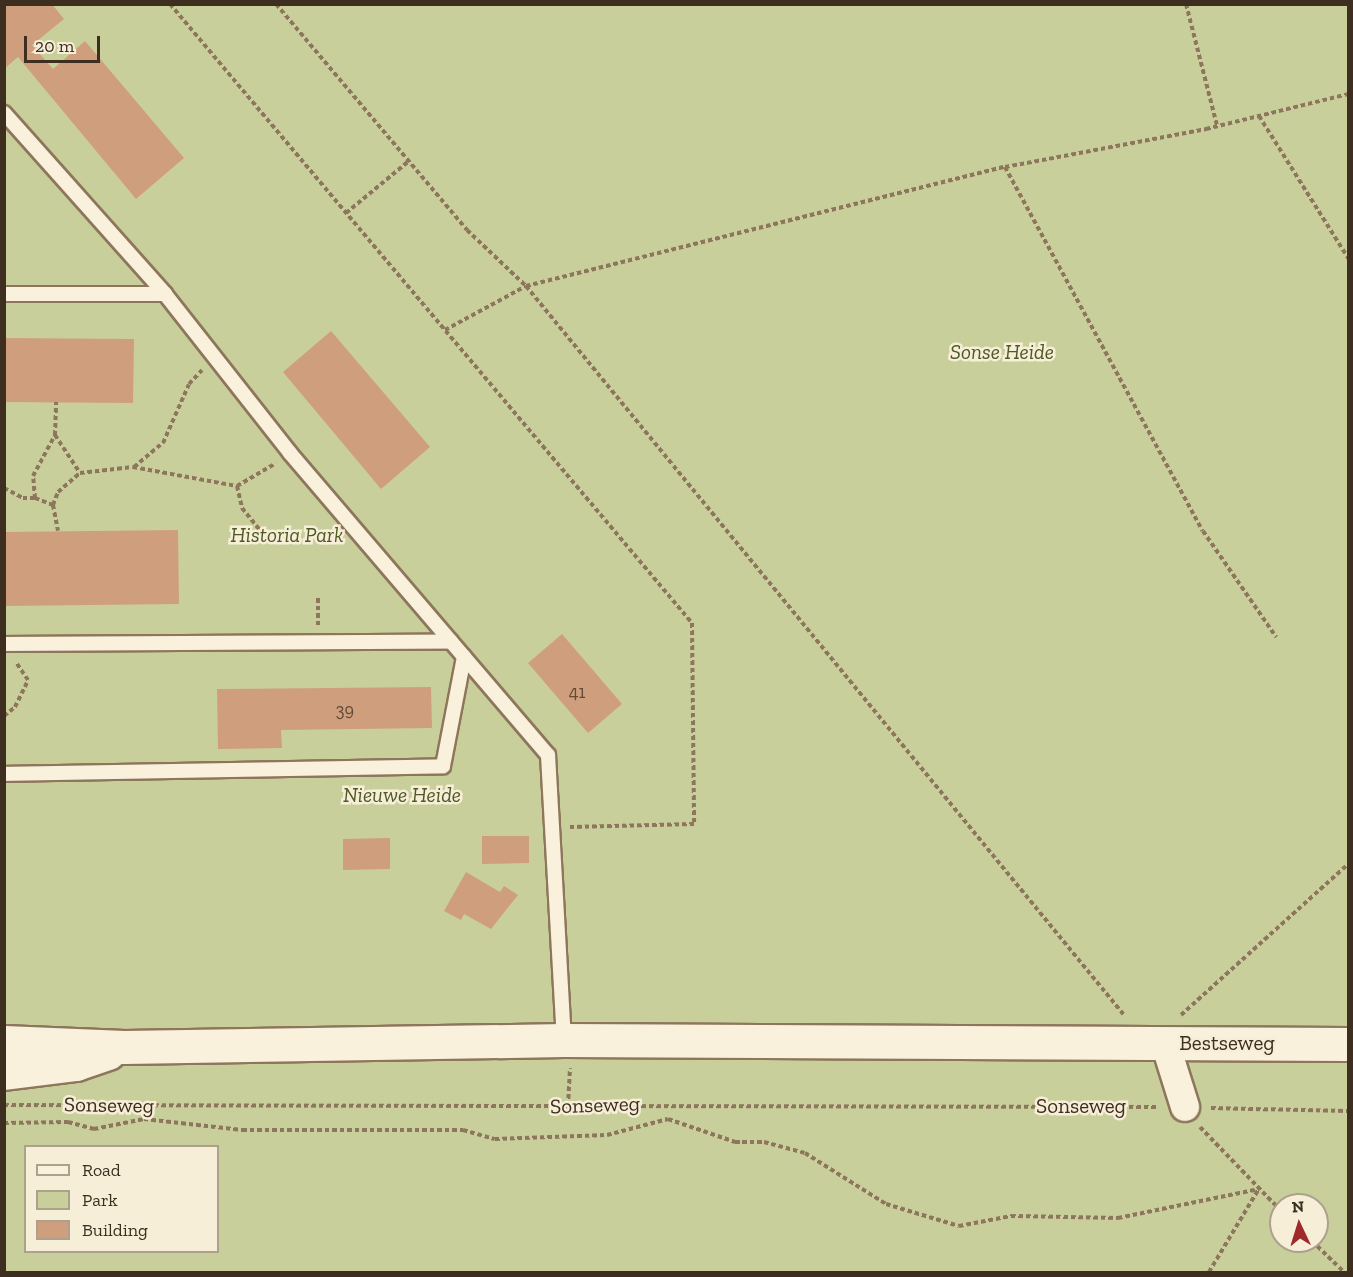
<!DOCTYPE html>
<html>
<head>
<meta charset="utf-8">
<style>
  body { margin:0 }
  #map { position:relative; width:1353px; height:1277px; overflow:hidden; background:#f0e4c8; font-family:"Zilla Slab",serif }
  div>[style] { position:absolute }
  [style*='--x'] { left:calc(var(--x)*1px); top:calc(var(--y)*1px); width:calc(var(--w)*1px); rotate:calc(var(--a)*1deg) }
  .green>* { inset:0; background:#c9cf9b }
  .building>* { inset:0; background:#cf9f7d }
  .path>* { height:4px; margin-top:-2px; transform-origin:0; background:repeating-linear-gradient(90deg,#8d765c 0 4.5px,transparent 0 7.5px) }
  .roads { filter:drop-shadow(2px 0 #8d765c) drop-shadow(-2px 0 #8d765c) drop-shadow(0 2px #8d765c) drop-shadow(0 -2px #8d765c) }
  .lane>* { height:14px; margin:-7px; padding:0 7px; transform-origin:7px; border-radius:7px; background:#faf1dc }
  .street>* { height:28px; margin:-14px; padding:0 14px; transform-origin:14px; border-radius:14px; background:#faf1dc }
  .secondary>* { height:33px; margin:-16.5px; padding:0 16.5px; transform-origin:16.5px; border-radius:16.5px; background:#faf1dc }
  span { translate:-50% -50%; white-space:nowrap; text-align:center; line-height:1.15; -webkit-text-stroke:5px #f7eed8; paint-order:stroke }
  .number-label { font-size:18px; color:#624a37 }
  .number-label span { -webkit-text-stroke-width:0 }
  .park-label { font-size:21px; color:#4d5a26; font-style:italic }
  .street-label { font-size:21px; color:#3d2e20 }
  .frame { position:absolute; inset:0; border:6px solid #3d2e20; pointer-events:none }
  .legend { position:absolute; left:24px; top:1145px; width:195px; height:108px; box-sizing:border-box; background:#f7eed8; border:2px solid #ada18e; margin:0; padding:8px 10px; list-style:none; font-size:18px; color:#3d2e20 }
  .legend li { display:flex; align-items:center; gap:12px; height:30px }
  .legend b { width:30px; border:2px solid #ada18e }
  .north { position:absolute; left:1269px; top:1193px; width:60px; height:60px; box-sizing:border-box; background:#f7eed8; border:2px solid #ada18e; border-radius:50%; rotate:356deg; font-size:16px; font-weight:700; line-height:24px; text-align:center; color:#3d2e20 }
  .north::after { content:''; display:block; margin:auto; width:21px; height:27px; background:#9e2a2b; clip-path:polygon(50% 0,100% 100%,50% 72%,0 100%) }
  .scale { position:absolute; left:24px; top:36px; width:76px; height:27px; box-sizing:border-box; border:3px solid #3d2e20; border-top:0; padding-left:8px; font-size:18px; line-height:21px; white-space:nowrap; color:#3d2e20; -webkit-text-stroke:4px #f7eed8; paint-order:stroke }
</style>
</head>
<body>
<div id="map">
  <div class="green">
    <i style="clip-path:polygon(evenodd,5px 5px,1348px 5px,1348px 1272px,5px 1272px,5px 5px,26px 1146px,218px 1146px,218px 1252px,26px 1252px,26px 1146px,5px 5px,1281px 1205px,1317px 1205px,1317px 1241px,1281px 1241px,1281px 1205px)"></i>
  </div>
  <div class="building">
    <i style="clip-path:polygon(4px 4px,52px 4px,64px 19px,32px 45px,53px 69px,85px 41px,184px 158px,136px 199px,18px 57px,4px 69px)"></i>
    <i style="clip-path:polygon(331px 331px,430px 447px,381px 489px,283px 372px)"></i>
    <i style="clip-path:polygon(4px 338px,134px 339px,133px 403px,4px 402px)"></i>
    <i style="clip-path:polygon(178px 530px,179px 604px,4px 606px,4px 532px)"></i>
    <i style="clip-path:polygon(562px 634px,622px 704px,588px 733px,528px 663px)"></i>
    <i style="clip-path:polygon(431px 687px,432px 728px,281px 730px,282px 748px,218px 749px,217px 689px)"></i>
    <i style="clip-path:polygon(482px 836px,529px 836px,529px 863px,482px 864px)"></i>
    <i style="clip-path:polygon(390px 838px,390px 869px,343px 870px,343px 839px)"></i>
    <i style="clip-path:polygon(466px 872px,500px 892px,504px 886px,518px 895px,491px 929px,464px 914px,461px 920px,444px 911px)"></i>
  </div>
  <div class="path">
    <i style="--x:170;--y:4;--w:810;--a:49.86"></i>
    <i style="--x:692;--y:623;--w:201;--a:89.4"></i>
    <i style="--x:694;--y:824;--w:124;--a:178.6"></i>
    <i style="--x:276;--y:4;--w:296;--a:49.8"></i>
    <i style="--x:467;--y:230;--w:81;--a:43.5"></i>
    <i style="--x:526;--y:286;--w:943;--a:50.64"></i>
    <i style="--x:1186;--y:4;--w:126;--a:75.7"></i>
    <i style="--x:1259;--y:116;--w:168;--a:57.9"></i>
    <i style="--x:1005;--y:167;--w:414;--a:61.5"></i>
    <i style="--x:1203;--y:531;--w:129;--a:55.4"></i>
    <i style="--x:346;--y:213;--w:83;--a:-39.6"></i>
    <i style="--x:445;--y:330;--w:92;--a:-28.5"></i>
    <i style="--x:526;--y:286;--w:494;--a:-14"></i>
    <i style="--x:1005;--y:167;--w:205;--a:-10.7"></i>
    <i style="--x:1206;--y:129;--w:146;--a:-13.8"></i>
    <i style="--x:55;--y:435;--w:45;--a:56.7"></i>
    <i style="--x:80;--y:473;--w:53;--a:-6.5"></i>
    <i style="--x:133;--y:467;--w:106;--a:10.4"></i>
    <i style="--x:237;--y:486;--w:45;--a:-30.5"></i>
    <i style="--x:134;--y:467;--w:38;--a:-40"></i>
    <i style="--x:163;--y:443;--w:64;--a:-66.2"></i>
    <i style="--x:189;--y:384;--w:19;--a:-47"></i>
    <i style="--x:237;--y:486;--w:23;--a:77"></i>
    <i style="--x:242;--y:508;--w:36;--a:51"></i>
    <i style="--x:4;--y:488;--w:21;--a:28"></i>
    <i style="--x:23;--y:498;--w:12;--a:0"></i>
    <i style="--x:35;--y:498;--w:22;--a:-95"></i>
    <i style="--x:33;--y:476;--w:47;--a:-61.8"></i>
    <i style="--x:55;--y:435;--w:33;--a:-88"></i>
    <i style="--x:35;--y:498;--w:19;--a:21"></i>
    <i style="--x:53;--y:505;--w:26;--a:79"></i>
    <i style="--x:53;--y:505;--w:14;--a:-69"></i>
    <i style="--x:58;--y:492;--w:29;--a:-41"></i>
    <i style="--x:318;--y:625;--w:27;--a:-90"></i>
    <i style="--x:4;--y:716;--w:14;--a:-39"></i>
    <i style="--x:15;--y:707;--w:30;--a:-64"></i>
    <i style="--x:28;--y:680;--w:22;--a:-124"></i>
    <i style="--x:1181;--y:1015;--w:225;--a:-42.1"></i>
    <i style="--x:4;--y:1105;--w:1155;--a:0.1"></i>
    <i style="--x:568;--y:1106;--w:38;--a:-87"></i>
    <i style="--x:1211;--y:1108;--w:137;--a:1.3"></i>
    <i style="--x:4;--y:1123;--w:64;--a:-0.9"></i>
    <i style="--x:68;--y:1122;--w:27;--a:15"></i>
    <i style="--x:94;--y:1129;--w:51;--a:-11.3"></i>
    <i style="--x:144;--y:1119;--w:99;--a:6.4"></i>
    <i style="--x:242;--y:1130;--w:221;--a:0"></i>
    <i style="--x:463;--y:1130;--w:33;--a:16"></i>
    <i style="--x:495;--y:1139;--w:112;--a:-2"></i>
    <i style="--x:607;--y:1135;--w:63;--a:-14.7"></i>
    <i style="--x:668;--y:1119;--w:71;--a:18.9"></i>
    <i style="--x:735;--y:1142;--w:29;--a:0"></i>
    <i style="--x:764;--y:1142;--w:42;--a:15"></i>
    <i style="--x:805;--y:1153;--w:96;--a:32.2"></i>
    <i style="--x:886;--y:1204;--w:76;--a:16.8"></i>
    <i style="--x:959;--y:1226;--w:53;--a:-10.9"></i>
    <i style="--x:1011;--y:1216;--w:107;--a:1.1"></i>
    <i style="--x:1118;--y:1218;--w:144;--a:-11.6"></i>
    <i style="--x:1200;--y:1127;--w:117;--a:46"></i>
    <i style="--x:1312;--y:1241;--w:45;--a:44.1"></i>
    <i style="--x:1209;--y:1272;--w:96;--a:-59.1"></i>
  </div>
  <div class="roads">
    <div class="lane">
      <i style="--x:4;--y:113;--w:242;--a:48.3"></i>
      <i style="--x:165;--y:294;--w:202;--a:51.8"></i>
      <i style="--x:290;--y:453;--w:397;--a:49.5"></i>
      <i style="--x:548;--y:755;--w:285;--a:86.8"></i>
      <i style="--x:4;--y:294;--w:161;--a:0"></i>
      <i style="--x:4;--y:644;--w:447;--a:-0.3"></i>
      <i style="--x:4;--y:774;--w:439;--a:-1"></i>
      <i style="--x:443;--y:766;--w:111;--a:-79.1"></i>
    </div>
    <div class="street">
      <i style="--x:1165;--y:1043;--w:67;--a:72.6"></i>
    </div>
    <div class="secondary">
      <i style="--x:4;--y:1042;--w:120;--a:2.4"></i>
      <i style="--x:124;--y:1047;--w:440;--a:-0.9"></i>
      <i style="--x:564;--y:1040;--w:784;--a:0.29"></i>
      <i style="--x:4;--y:1073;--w:73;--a:-7.1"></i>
      <i style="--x:76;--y:1064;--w:34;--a:-19"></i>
    </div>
  </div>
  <div class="number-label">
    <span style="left:577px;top:692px">41</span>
    <span style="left:345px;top:710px">39</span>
  </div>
  <div class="park-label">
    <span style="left:1002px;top:352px">Sonse Heide</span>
    <span style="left:287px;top:535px">Historia Park</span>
    <span style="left:402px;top:795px">Nieuwe Heide</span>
  </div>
  <div class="street-label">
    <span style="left:1227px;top:1043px">Bestseweg</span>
    <span style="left:109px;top:1105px;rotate:1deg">Sonseweg</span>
    <span style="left:595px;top:1105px;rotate:-2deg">Sonseweg</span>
    <span style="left:1081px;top:1106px">Sonseweg</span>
  </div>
  <div class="frame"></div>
  <ul class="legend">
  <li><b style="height:8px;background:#faf1dc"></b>Road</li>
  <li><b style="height:16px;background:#c9cf9b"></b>Park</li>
  <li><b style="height:16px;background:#cf9f7d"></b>Building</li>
  </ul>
  <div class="north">N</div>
  <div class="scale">20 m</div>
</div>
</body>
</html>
